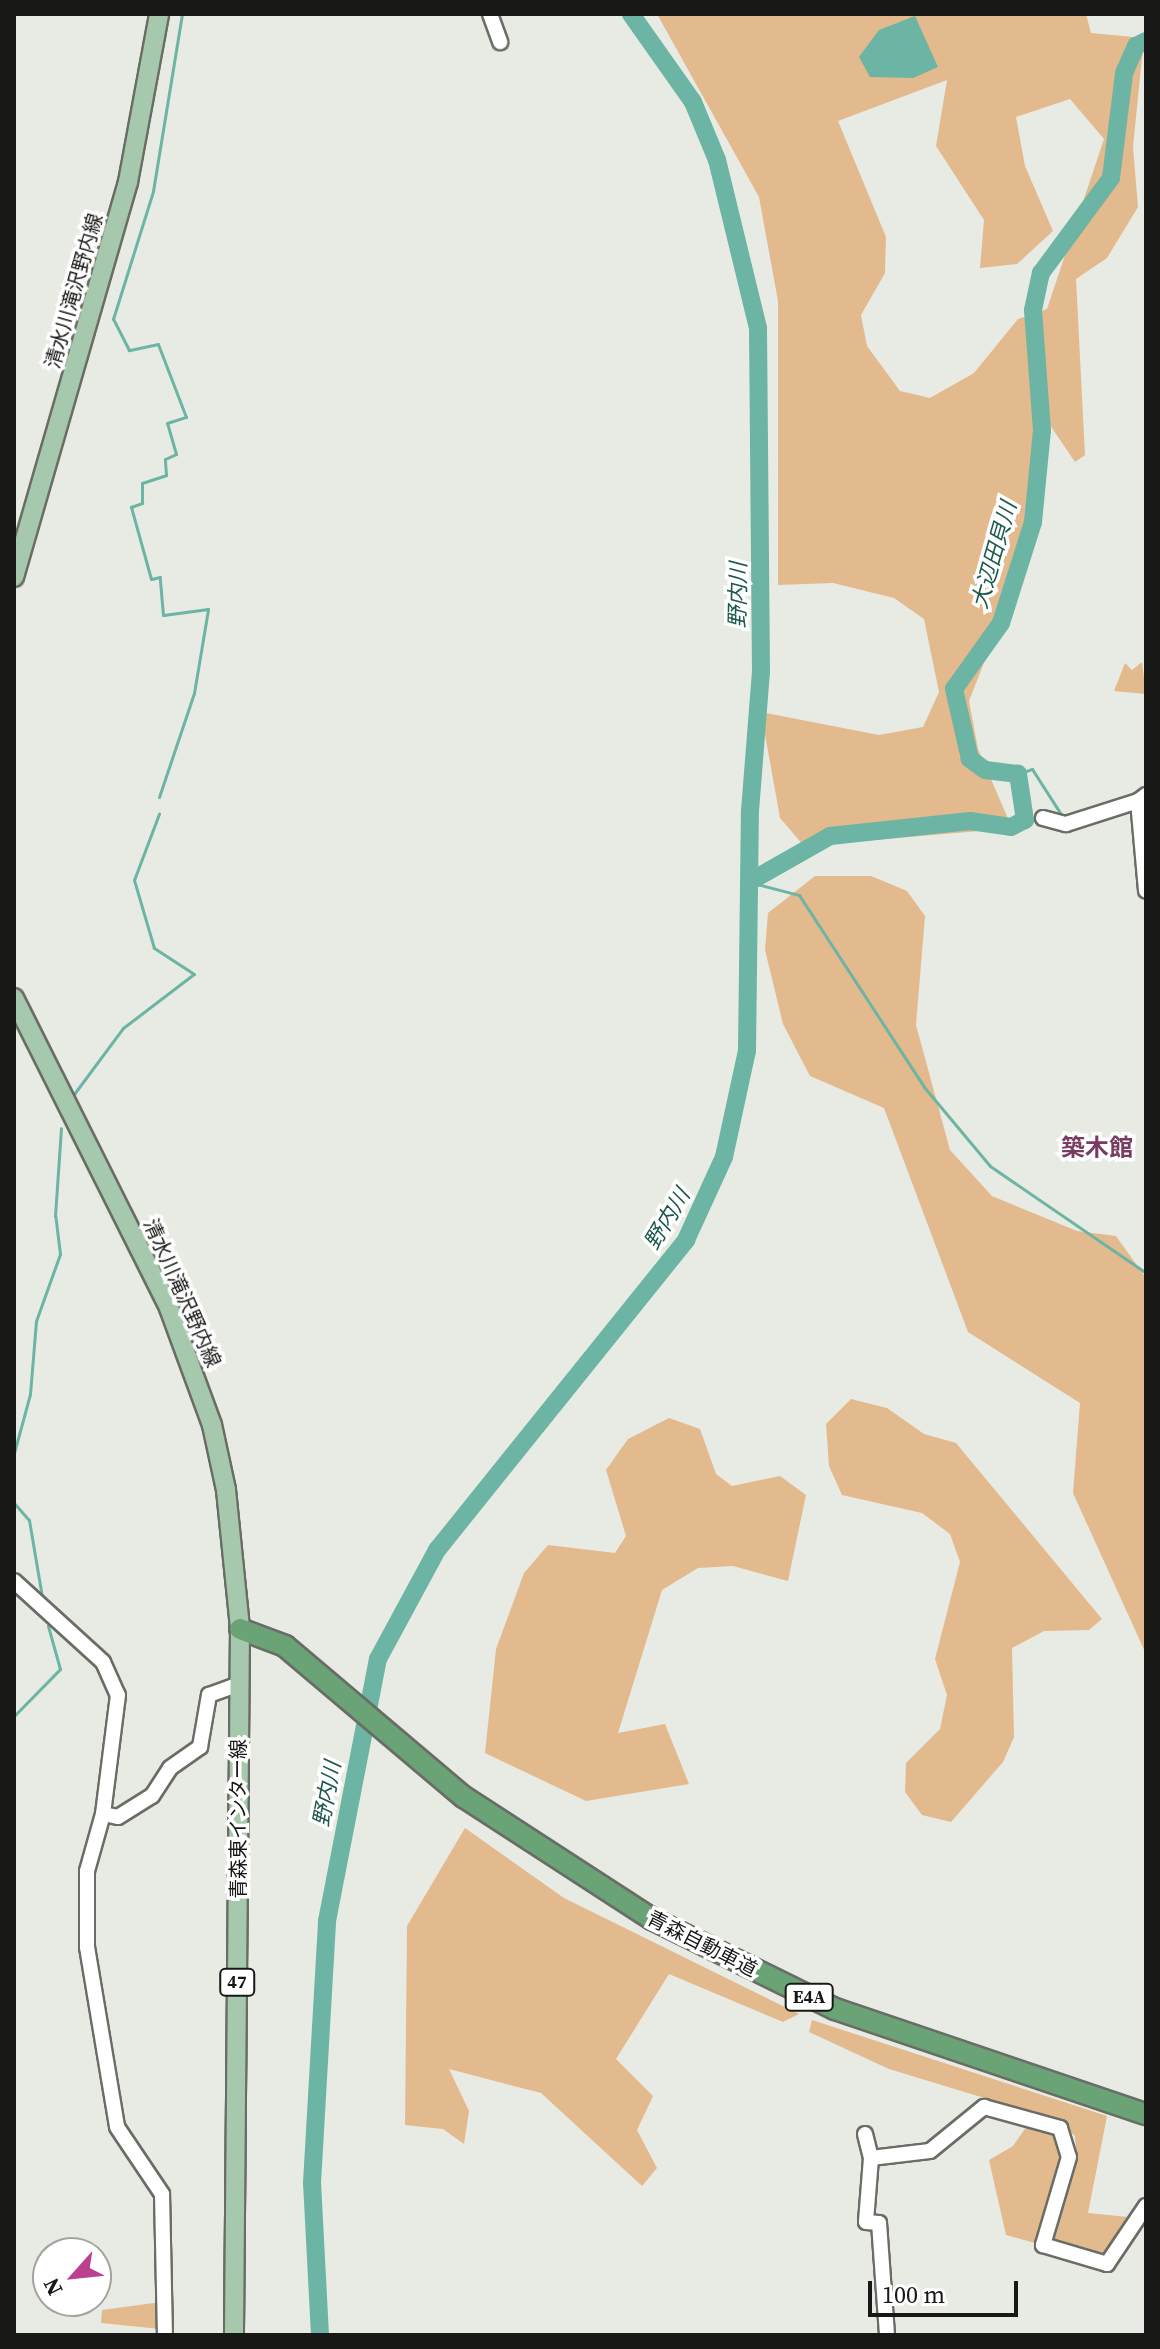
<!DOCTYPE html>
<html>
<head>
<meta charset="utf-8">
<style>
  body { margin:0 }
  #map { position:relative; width:1160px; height:2349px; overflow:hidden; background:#e8ebe3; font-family:"Source Serif 4","Noto Sans JP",serif }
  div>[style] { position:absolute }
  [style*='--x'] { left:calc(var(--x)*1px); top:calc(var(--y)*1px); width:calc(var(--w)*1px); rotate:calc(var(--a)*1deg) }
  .green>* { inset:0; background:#e3b98e }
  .water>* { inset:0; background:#6cb4a3 }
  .stream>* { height:3px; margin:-1.5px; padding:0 1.5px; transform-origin:1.5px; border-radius:1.5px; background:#6cb4a3 }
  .river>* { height:18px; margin:-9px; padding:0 9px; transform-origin:9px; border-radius:9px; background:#6cb4a3 }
  .roads { filter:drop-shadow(2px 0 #6a6d66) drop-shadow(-2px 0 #6a6d66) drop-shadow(0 2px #6a6d66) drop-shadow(0 -2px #6a6d66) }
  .minor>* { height:14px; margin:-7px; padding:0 7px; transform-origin:7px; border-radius:7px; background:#fff }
  .major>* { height:18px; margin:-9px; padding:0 9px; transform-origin:9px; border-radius:9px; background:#a6c8ac }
  .highway>* { height:20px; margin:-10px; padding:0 10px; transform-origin:10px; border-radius:10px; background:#6aa375 }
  span { translate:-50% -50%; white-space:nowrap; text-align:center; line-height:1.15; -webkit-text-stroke:7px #fff; paint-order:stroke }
  .shield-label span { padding:2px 6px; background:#fff; border:2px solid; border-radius:6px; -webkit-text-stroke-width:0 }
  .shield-label { font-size:18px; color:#181916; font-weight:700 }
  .street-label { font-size:20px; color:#181916 }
  .water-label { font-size:22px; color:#1c584c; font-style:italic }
  .quarter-label { font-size:24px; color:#793b62; font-weight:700 }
  .frame { position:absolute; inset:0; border:16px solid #181916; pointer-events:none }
  .north { position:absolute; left:32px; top:2237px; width:80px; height:80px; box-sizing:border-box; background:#fff; border:2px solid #a3a3a2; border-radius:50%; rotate:243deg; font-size:22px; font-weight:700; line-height:32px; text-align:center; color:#181916 }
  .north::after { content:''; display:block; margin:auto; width:28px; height:36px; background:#bb4092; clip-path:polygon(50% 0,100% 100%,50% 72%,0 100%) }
  .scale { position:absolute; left:868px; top:2281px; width:150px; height:36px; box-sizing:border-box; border:4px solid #181916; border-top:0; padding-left:10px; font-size:24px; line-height:28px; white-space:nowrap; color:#181916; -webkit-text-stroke:6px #fff; paint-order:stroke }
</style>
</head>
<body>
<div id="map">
  <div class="green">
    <i style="clip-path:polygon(evenodd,657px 14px,1086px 14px,1091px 33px,1144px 38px,1133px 147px,1138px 207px,1107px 258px,1076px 279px,1085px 455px,1075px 462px,1033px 400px,1037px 460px,1029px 547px,969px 701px,978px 749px,1009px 821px,991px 830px,804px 846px,780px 818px,761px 712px,879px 735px,923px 727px,939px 692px,924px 619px,894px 598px,833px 583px,778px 585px,778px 301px,759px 197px,657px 14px,947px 80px,936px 146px,984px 220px,980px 268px,1017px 264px,1053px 231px,1025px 166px,1016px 117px,1070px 99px,1104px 139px,1047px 309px,1018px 319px,974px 373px,930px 398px,900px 391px,867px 346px,861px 315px,885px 273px,886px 237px,838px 121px,947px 80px)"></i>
    <i style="clip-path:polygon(1142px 662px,1146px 694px,1114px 691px,1125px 663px,1132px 670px)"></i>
    <i style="clip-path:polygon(815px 876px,871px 876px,907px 891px,925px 916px,916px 1025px,950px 1150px,992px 1196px,1077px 1231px,1116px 1236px,1146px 1278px,1146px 1654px,1073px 1493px,1080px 1403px,968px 1332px,884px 1108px,810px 1076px,783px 1024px,765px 950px,768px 913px)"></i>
    <i style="clip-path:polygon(851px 1399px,887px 1408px,924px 1434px,956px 1443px,1102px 1619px,1089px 1630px,1044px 1631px,1012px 1648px,1014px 1737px,1003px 1762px,951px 1822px,922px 1815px,905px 1792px,906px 1763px,940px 1729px,947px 1695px,935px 1659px,960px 1562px,950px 1534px,922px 1513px,842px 1495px,829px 1466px,826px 1424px)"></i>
    <i style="clip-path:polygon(669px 1418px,700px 1429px,716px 1474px,732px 1486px,780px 1476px,806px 1495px,788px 1581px,733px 1566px,698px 1568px,662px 1590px,618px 1733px,665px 1724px,689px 1784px,586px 1801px,485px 1753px,496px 1649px,524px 1573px,548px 1545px,615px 1553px,626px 1536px,606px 1470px,628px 1439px)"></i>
    <i style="clip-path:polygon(465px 1828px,564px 1898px,799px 2014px,783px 2022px,669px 1974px,616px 2059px,653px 2096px,637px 2130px,657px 2168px,642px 2186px,541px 2093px,449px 2069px,469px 2111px,464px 2144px,443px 2129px,405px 2125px,407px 1926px)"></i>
    <i style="clip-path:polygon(812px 2020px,1107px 2116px,1088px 2213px,1128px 2217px,1114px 2244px,1104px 2257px,1053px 2239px,1076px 2152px,1075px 2136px,1057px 2120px,889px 2069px,809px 2032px)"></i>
    <i style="clip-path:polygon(1029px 2123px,1055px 2134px,1061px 2153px,1035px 2243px,1006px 2235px,989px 2160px,1013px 2146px)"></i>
    <i style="clip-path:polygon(161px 2302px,160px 2329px,101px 2323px,102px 2310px)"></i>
  </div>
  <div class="water">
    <i style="clip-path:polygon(915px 16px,938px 67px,913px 78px,870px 77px,859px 57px,879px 30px)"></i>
  </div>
  <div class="stream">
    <i style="--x:1018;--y:774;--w:15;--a:-20"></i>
    <i style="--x:1032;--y:769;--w:56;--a:57.4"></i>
    <i style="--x:159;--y:797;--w:110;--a:-71.4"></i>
    <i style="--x:194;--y:693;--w:85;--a:-80.5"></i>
    <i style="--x:208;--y:609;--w:45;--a:172.4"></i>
    <i style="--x:163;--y:615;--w:38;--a:-95"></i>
    <i style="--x:160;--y:577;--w:9;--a:167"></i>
    <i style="--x:151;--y:579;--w:75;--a:-105.5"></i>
    <i style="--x:131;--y:507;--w:12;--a:-20"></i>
    <i style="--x:142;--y:503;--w:20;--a:-90"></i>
    <i style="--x:142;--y:483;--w:25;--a:-18"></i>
    <i style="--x:166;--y:475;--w:16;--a:-94"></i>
    <i style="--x:165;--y:459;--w:12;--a:-24"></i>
    <i style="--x:176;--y:454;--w:32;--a:-106"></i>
    <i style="--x:167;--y:423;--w:20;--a:-18"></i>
    <i style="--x:186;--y:417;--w:78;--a:-111"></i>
    <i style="--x:158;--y:344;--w:30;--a:168"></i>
    <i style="--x:129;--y:350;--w:35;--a:-117"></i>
    <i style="--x:113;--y:319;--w:134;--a:-72.6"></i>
    <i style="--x:153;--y:191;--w:179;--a:-80.7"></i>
    <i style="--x:749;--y:882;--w:52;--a:14.6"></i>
    <i style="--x:799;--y:895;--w:229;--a:56.9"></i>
    <i style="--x:924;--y:1087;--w:103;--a:50.1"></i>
    <i style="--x:990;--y:1166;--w:189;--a:34.4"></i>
    <i style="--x:74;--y:1094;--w:82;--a:-53.4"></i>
    <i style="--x:123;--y:1028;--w:89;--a:-37.3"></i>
    <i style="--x:194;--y:974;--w:48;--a:-147"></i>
    <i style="--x:154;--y:948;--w:71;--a:-106.4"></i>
    <i style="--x:134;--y:880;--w:71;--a:-69.3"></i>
    <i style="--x:14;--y:1453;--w:61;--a:-74.8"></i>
    <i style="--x:30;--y:1394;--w:73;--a:-85.3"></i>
    <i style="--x:36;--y:1321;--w:71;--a:-70.3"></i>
    <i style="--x:60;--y:1254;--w:38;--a:-97"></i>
    <i style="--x:55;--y:1216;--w:88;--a:-86.1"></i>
    <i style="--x:14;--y:1503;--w:23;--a:49"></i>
    <i style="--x:29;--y:1520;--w:78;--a:80.4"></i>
    <i style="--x:14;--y:1716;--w:66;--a:-45.6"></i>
    <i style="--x:60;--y:1669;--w:45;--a:-105.6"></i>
  </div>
  <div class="river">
    <i style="--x:749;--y:882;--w:93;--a:-29.6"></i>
    <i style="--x:830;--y:836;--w:141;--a:-6.1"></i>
    <i style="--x:970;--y:821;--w:41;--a:8.3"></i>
    <i style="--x:1011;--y:827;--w:16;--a:-27"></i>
    <i style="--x:1025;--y:820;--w:47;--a:-98.7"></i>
    <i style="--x:1018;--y:774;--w:33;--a:-173"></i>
    <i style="--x:985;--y:770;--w:19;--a:-144"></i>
    <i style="--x:970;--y:759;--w:72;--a:-102.9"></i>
    <i style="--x:954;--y:689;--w:81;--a:-54.5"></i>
    <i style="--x:1001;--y:623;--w:106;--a:-72.4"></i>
    <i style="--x:1033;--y:522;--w:92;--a:-84.4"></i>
    <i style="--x:1042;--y:430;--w:120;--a:-94.3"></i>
    <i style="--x:1033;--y:310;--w:38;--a:-78"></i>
    <i style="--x:1041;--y:273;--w:118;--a:-53.6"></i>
    <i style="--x:1111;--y:178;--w:106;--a:-82.9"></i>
    <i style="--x:1124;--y:73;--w:30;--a:-66"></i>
    <i style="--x:1136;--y:46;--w:11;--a:-27"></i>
    <i style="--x:320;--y:2335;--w:152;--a:-93"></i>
    <i style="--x:312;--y:2183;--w:262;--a:-86.7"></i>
    <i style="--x:327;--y:1921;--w:267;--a:-79"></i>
    <i style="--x:378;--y:1659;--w:124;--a:-61.6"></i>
    <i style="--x:437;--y:1550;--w:398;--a:-51.2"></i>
    <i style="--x:686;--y:1240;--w:91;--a:-65.4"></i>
    <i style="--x:724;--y:1157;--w:108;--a:-77.8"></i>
    <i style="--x:747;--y:1051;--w:240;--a:-89.3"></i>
    <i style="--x:750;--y:811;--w:139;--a:-85.5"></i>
    <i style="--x:761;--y:672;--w:344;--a:-90.5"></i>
    <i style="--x:758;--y:328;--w:173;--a:-103.7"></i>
    <i style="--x:717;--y:160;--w:63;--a:-112.5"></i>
    <i style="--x:693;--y:102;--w:108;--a:-125.2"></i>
  </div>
  <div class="roads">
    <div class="minor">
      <i style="--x:490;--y:14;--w:30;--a:70"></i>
      <i style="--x:1146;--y:795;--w:10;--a:143"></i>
      <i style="--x:1138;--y:801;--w:90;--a:84.9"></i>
      <i style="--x:1043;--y:818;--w:24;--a:15"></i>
      <i style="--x:1066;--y:824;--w:76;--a:-17.7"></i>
      <i style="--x:14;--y:1581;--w:120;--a:42.3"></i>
      <i style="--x:103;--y:1662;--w:36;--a:66"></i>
      <i style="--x:118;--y:1695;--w:120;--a:97.2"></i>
      <i style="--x:103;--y:1814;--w:59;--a:105.7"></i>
      <i style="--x:87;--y:1871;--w:76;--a:90"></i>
      <i style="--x:87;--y:1947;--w:182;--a:80.5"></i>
      <i style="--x:117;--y:2127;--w:81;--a:56.1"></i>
      <i style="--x:162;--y:2194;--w:141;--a:88.8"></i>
      <i style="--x:103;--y:1814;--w:15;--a:11"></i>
      <i style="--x:118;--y:1817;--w:40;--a:-32"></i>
      <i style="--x:152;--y:1796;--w:33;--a:-57"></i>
      <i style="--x:170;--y:1768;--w:37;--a:-35"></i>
      <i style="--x:200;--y:1747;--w:53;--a:-80.2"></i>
      <i style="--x:209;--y:1695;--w:32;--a:-20"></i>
      <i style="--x:865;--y:2134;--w:25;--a:76"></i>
      <i style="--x:871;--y:2158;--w:59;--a:-6.8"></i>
      <i style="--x:930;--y:2151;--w:70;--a:-39.2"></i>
      <i style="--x:984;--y:2107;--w:79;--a:15.4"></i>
      <i style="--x:1060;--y:2128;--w:30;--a:73"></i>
      <i style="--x:1069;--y:2157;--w:92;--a:106.5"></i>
      <i style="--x:1043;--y:2245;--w:67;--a:16.5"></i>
      <i style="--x:1107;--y:2264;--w:70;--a:-56.1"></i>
      <i style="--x:871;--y:2158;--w:64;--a:94.5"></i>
      <i style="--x:866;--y:2222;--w:13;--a:4"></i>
      <i style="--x:879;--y:2223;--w:112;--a:85.9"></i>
    </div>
    <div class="major">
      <i style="--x:14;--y:577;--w:411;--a:-73.9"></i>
      <i style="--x:128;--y:182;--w:171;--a:-79.5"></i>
      <i style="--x:14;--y:998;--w:347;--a:63.4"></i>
      <i style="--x:169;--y:1308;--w:125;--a:69.8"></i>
      <i style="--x:212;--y:1425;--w:66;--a:77.8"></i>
      <i style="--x:226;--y:1490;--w:140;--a:84.2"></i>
      <i style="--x:240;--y:1629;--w:706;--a:90.49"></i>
    </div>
    <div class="highway">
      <i style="--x:240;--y:1629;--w:48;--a:20.7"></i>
      <i style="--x:285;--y:1646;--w:234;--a:40.2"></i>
      <i style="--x:464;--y:1797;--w:224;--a:33"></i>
      <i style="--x:652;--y:1919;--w:204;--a:26.2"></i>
      <i style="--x:835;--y:2009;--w:328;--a:18.7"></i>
    </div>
  </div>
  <div class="shield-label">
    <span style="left:237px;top:1982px">47</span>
    <span style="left:809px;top:1997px">E4A</span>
  </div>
  <div class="street-label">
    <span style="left:74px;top:291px;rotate:-74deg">清水川滝沢野内線</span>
    <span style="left:182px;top:1293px;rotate:66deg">清水川滝沢野内線</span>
    <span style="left:238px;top:1819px;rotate:-90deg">青森東インター線</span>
    <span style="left:702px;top:1944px;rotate:27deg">青森自動車道</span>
  </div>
  <div class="water-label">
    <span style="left:994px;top:555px;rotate:-74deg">大辺田貝川</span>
    <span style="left:738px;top:595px;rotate:-89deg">野内川</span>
    <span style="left:667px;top:1219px;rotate:-59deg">野内川</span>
    <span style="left:327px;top:1794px;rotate:-79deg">野内川</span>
  </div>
  <div class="quarter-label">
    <span style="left:1097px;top:1148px">築木館</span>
  </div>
  <div class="frame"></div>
  <div class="north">N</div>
  <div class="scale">100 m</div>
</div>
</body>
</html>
